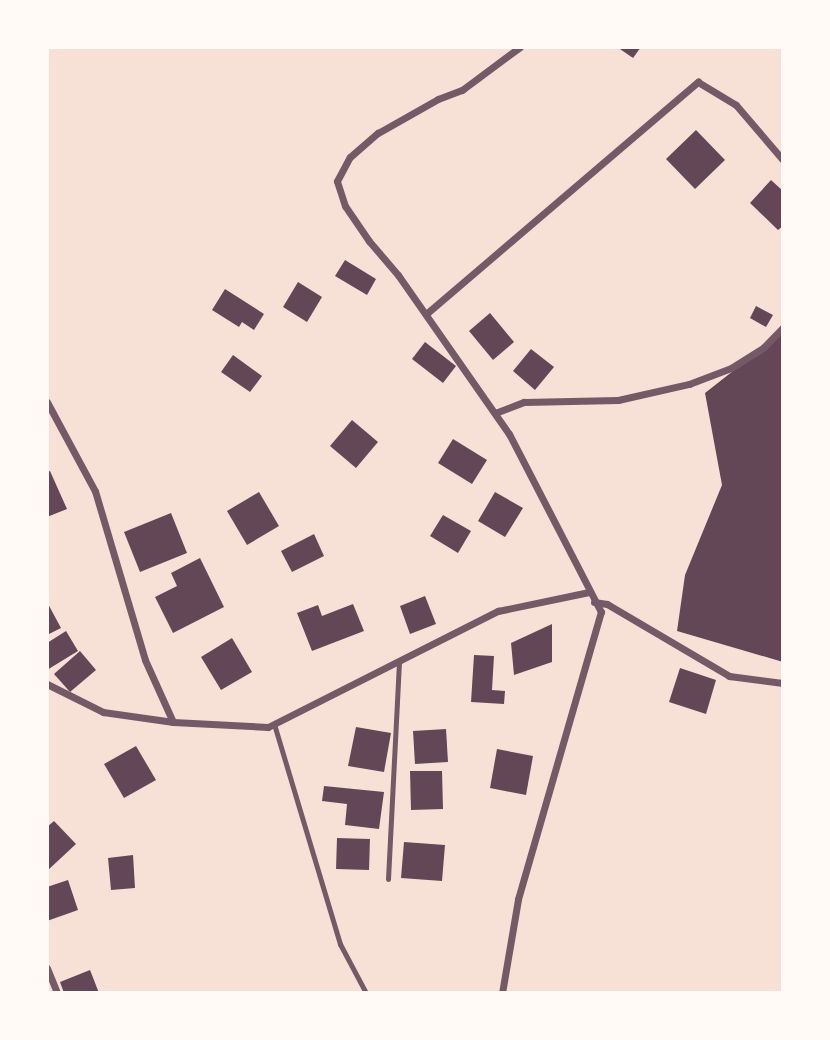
<!DOCTYPE html>
<html>
<head>
<meta charset="utf-8">
<style>
  body { margin:0 }
  #map { position:relative; width:830px; height:1040px; overflow:hidden; background:#f7e1d7; font-family:Ubuntu,sans-serif }
  div>[style] { position:absolute }
  [style*='--x'] { left:calc(var(--x)*1px); top:calc(var(--y)*1px); width:calc(var(--w)*1px); rotate:calc(var(--a)*1deg) }
  .building>* { inset:0; background:#644757 }
  .service>* { height:5px; margin:-2.5px; padding:0 2.5px; transform-origin:2.5px; border-radius:2.5px; background:#755966 }
  .minor>* { height:7px; margin:-3.5px; padding:0 3.5px; transform-origin:3.5px; border-radius:3.5px; background:#755966 }
  span { translate:-50% -50%; white-space:nowrap; text-align:center; line-height:1.15; -webkit-text-stroke:7px #fffaf5; paint-order:stroke }
  .frame { position:absolute; inset:0; border:49px solid #fffaf5; pointer-events:none }
</style>
</head>
<body>
<div id="map">
  <div class="building">
    <i style="clip-path:polygon(617px 47px,641px 47px,633px 58px)"></i>
    <i style="clip-path:polygon(696px 130px,725px 160px,695px 189px,666px 159px)"></i>
    <i style="clip-path:polygon(771px 180px,783px 191px,783px 226px,778px 230px,750px 203px)"></i>
    <i style="clip-path:polygon(345px 260px,376px 279px,367px 295px,335px 276px)"></i>
    <i style="clip-path:polygon(298px 282px,322px 297px,307px 322px,283px 307px)"></i>
    <i style="clip-path:polygon(225px 289px,264px 314px,254px 330px,242px 322px,239px 327px,212px 310px)"></i>
    <i style="clip-path:polygon(756px 306px,773px 315px,766px 327px,750px 318px)"></i>
    <i style="clip-path:polygon(490px 313px,514px 342px,493px 360px,469px 331px)"></i>
    <i style="clip-path:polygon(783px 332px,783px 662px,677px 631px,685px 575px,722px 485px,705px 393px)"></i>
    <i style="clip-path:polygon(425px 342px,456px 366px,443px 383px,412px 359px)"></i>
    <i style="clip-path:polygon(531px 349px,554px 367px,535px 390px,513px 371px)"></i>
    <i style="clip-path:polygon(233px 355px,262px 376px,250px 392px,221px 372px)"></i>
    <i style="clip-path:polygon(352px 420px,378px 442px,356px 468px,330px 446px)"></i>
    <i style="clip-path:polygon(453px 439px,487px 460px,472px 484px,438px 463px)"></i>
    <i style="clip-path:polygon(50px 471px,67px 509px,47px 517px,47px 472px)"></i>
    <i style="clip-path:polygon(259px 492px,279px 526px,247px 545px,227px 511px)"></i>
    <i style="clip-path:polygon(495px 492px,523px 508px,505px 537px,478px 521px)"></i>
    <i style="clip-path:polygon(171px 513px,187px 553px,140px 572px,124px 532px)"></i>
    <i style="clip-path:polygon(443px 515px,471px 531px,458px 553px,430px 536px)"></i>
    <i style="clip-path:polygon(314px 534px,324px 556px,292px 572px,281px 551px)"></i>
    <i style="clip-path:polygon(200px 558px,224px 607px,173px 633px,155px 597px,177px 586px,171px 573px)"></i>
    <i style="clip-path:polygon(425px 596px,436px 624px,410px 634px,400px 606px)"></i>
    <i style="clip-path:polygon(47px 602px,61px 628px,47px 635px)"></i>
    <i style="clip-path:polygon(353px 604px,364px 631px,312px 651px,297px 613px,318px 605px,322px 616px)"></i>
    <i style="clip-path:polygon(552px 624px,552px 662px,514px 675px,511px 643px)"></i>
    <i style="clip-path:polygon(66px 631px,78px 651px,47px 670px,47px 643px)"></i>
    <i style="clip-path:polygon(232px 638px,252px 672px,221px 690px,201px 657px)"></i>
    <i style="clip-path:polygon(80px 651px,96px 670px,70px 692px,54px 674px)"></i>
    <i style="clip-path:polygon(474px 655px,494px 656px,492px 690px,505px 691px,504px 704px,471px 702px)"></i>
    <i style="clip-path:polygon(680px 668px,716px 680px,706px 714px,669px 702px)"></i>
    <i style="clip-path:polygon(356px 727px,391px 733px,384px 772px,348px 766px)"></i>
    <i style="clip-path:polygon(446px 729px,448px 762px,415px 764px,413px 731px)"></i>
    <i style="clip-path:polygon(136px 746px,156px 780px,124px 798px,104px 764px)"></i>
    <i style="clip-path:polygon(497px 749px,533px 756px,526px 795px,490px 788px)"></i>
    <i style="clip-path:polygon(410px 771px,442px 771px,443px 809px,411px 810px)"></i>
    <i style="clip-path:polygon(324px 786px,384px 792px,379px 829px,345px 825px,347px 804px,322px 801px)"></i>
    <i style="clip-path:polygon(54px 821px,76px 844px,47px 871px,47px 827px)"></i>
    <i style="clip-path:polygon(337px 838px,370px 839px,369px 870px,336px 869px)"></i>
    <i style="clip-path:polygon(404px 842px,445px 845px,442px 881px,401px 878px)"></i>
    <i style="clip-path:polygon(133px 855px,135px 888px,111px 890px,108px 858px)"></i>
    <i style="clip-path:polygon(68px 880px,78px 910px,47px 921px,47px 887px)"></i>
    <i style="clip-path:polygon(90px 970px,99px 993px,64px 993px,60px 982px)"></i>
  </div>
  <div class="service">
    <i style="--x:274;--y:724;--w:230;--a:73.3"></i>
    <i style="--x:340;--y:944;--w:55;--a:62"></i>
    <i style="--x:388;--y:879;--w:217;--a:-87.1"></i>
  </div>
  <div class="minor">
    <i style="--x:426;--y:314;--w:358;--a:-40.5"></i>
    <i style="--x:698;--y:82;--w:44;--a:31.2"></i>
    <i style="--x:736;--y:105;--w:72;--a:49.5"></i>
    <i style="--x:47;--y:402;--w:101;--a:61.7"></i>
    <i style="--x:95;--y:491;--w:176;--a:73.5"></i>
    <i style="--x:145;--y:660;--w:68;--a:65.7"></i>
    <i style="--x:495;--y:413;--w:31;--a:-21"></i>
    <i style="--x:524;--y:402;--w:94;--a:-1.2"></i>
    <i style="--x:618;--y:400;--w:73;--a:-12.7"></i>
    <i style="--x:689;--y:384;--w:45;--a:-20.9"></i>
    <i style="--x:731;--y:368;--w:39;--a:-32"></i>
    <i style="--x:764;--y:347;--w:28;--a:-46"></i>
    <i style="--x:594;--y:602;--w:13;--a:9"></i>
    <i style="--x:607;--y:604;--w:142;--a:30.5"></i>
    <i style="--x:729;--y:676;--w:54;--a:7.4"></i>
    <i style="--x:47;--y:684;--w:63;--a:26.6"></i>
    <i style="--x:103;--y:712;--w:71;--a:8.1"></i>
    <i style="--x:173;--y:722;--w:95;--a:3"></i>
    <i style="--x:268;--y:727;--w:258;--a:-26.8"></i>
    <i style="--x:498;--y:611;--w:93;--a:-11.8"></i>
    <i style="--x:47;--y:968;--w:27;--a:68"></i>
    <i style="--x:502;--y:993;--w:95;--a:-80.3"></i>
    <i style="--x:518;--y:899;--w:299;--a:-73.9"></i>
    <i style="--x:601;--y:612;--w:200;--a:-117.3"></i>
    <i style="--x:509;--y:434;--w:194;--a:-124.9"></i>
    <i style="--x:398;--y:275;--w:45;--a:-130.5"></i>
    <i style="--x:369;--y:241;--w:42;--a:-124.4"></i>
    <i style="--x:345;--y:206;--w:26;--a:-108"></i>
    <i style="--x:337;--y:181;--w:27;--a:-62"></i>
    <i style="--x:350;--y:157;--w:37;--a:-41"></i>
    <i style="--x:378;--y:133;--w:69;--a:-29.5"></i>
    <i style="--x:438;--y:99;--w:26;--a:-21"></i>
    <i style="--x:462;--y:90;--w:72;--a:-36.6"></i>
  </div>
  <div class="frame"></div>
</div>
</body>
</html>
